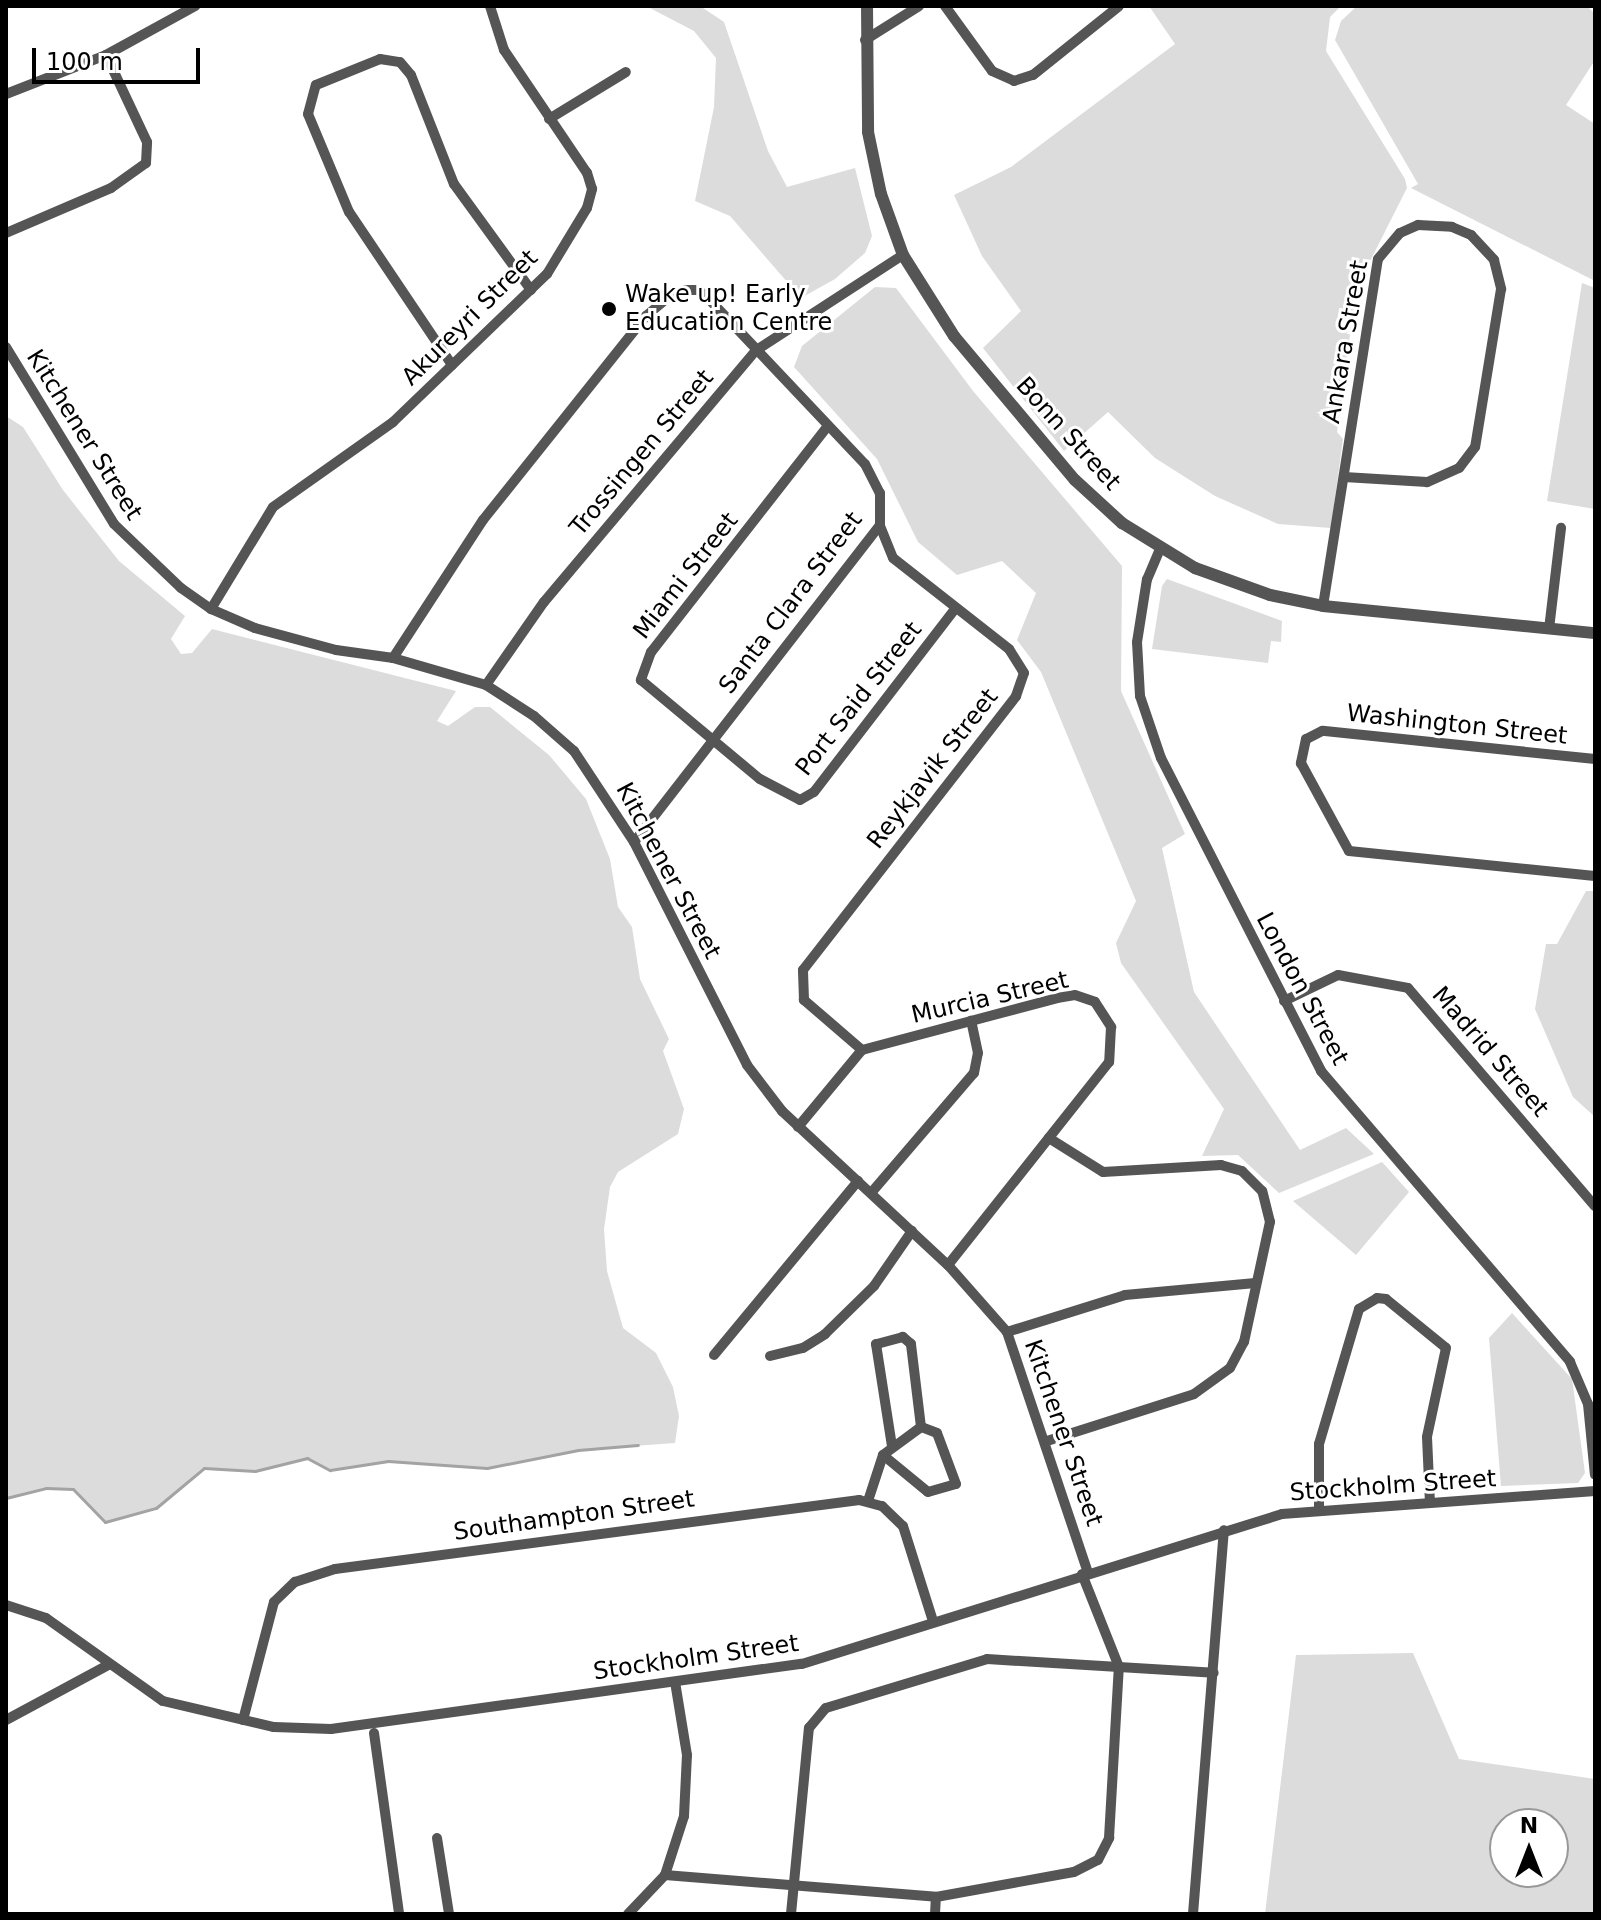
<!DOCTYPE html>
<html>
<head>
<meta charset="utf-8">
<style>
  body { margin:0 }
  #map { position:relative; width:1601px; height:1920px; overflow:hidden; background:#fff; font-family:"DejaVu Sans",sans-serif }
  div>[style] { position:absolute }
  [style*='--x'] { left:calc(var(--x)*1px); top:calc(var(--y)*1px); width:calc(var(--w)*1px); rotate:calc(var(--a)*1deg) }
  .green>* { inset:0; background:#dcdcdc }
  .stream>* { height:3px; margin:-1.5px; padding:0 1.5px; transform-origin:1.5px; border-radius:1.5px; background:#a3a3a3 }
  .minor>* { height:10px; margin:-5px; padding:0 5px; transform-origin:5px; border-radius:5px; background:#555 }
  .tertiary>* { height:12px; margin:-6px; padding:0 6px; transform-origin:6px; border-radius:6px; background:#555 }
  .dots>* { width:22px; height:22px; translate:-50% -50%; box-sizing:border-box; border:4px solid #fff; border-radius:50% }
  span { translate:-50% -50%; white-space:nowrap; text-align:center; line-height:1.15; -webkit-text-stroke:6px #fff; paint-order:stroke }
  .poi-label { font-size:24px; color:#000 }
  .left { translate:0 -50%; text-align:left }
  .street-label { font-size:24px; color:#000 }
  .frame { position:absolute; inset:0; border:8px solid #000; pointer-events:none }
  .north { position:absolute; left:1489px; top:1808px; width:80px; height:80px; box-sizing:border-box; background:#fff; border:2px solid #999; border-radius:50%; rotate:0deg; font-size:22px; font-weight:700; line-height:32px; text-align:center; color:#000 }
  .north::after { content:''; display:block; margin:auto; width:28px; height:36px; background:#000; clip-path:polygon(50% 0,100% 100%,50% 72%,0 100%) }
  .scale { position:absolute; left:32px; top:48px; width:168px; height:36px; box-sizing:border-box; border:4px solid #000; border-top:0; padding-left:10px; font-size:24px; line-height:28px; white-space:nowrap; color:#000; -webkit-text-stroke:6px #fff; paint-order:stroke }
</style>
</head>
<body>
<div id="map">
  <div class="green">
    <i style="clip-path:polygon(646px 6px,700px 6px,724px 22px,768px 151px,787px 187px,855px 168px,872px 236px,865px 253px,835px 279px,801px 298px,730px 216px,695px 201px,714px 107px,716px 58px,694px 31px)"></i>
    <i style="clip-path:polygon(1149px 6px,1341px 6px,1330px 17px,1326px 51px,1405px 179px,1407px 188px,1359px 283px,1354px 305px,1337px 432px,1343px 439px,1331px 528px,1278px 524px,1215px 496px,1155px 458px,1108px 412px,1064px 451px,983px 348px,1021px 311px,982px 256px,954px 195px,1011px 167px,1175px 44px)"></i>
    <i style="clip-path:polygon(1357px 6px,1587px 6px,1595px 14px,1595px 60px,1566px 105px,1595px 124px,1595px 281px,1411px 188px,1418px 184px,1335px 40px,1341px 21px)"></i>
    <i style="clip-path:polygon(1582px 283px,1595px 288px,1595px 509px,1547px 501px)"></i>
    <i style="clip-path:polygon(875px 287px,896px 288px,973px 391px,1122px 566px,1121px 691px,1185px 834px,1162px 848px,1194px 992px,1300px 1150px,1346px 1128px,1374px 1154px,1279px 1193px,1238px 1155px,1202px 1156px,1224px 1109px,1121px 963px,1116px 943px,1136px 901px,1041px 672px,1017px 640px,1036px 593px,1002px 561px,957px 575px,918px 542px,877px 459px,794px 367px,802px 346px)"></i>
    <i style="clip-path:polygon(6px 416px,23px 427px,63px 490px,119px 561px,185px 616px,171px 639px,181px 654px,192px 653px,212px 629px,456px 691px,437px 721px,448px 726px,475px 707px,490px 707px,549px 755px,586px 799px,610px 859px,618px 907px,632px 927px,640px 979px,669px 1039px,663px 1051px,684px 1109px,678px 1134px,618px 1172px,610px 1187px,604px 1229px,607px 1271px,623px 1328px,656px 1353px,673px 1387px,679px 1416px,675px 1443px,578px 1450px,487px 1468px,388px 1461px,330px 1470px,307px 1458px,255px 1471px,205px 1468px,156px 1508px,105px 1522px,73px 1489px,46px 1488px,6px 1498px)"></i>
    <i style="clip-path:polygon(1167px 579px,1282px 621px,1281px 642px,1271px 641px,1268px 663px,1152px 649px,1162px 586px)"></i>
    <i style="clip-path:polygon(1586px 891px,1595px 891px,1595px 1117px,1573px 1097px,1535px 1009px,1546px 944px,1557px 944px)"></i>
    <i style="clip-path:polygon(1382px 1162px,1409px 1192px,1356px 1255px,1293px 1201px)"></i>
    <i style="clip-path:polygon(1512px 1313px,1572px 1379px,1585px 1473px,1578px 1483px,1501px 1486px,1489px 1338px)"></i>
    <i style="clip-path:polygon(evenodd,1413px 1653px,1459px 1759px,1595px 1779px,1595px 1914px,1265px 1914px,1296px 1655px,1413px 1653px,1505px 1824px,1553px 1824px,1553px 1872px,1505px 1872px,1505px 1824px)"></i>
  </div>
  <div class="stream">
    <i style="--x:6;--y:1498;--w:41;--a:-14"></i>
    <i style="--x:46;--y:1488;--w:27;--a:2"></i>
    <i style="--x:73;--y:1489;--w:46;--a:45.9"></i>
    <i style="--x:105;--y:1522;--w:53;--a:-15.4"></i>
    <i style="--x:156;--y:1508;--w:62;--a:-39.8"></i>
    <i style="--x:204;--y:1468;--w:51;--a:3.4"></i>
    <i style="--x:255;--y:1471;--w:54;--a:-14"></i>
    <i style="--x:307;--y:1458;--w:26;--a:28"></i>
    <i style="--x:330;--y:1470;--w:59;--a:-8.8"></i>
    <i style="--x:388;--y:1461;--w:99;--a:4"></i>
    <i style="--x:487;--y:1468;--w:93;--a:-11.2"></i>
    <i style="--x:578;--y:1450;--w:60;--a:-4.8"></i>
  </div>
  <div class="minor">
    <i style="--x:945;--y:6;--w:80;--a:54.1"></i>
    <i style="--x:992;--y:71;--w:24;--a:24"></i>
    <i style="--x:1014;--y:81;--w:20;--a:-18"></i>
    <i style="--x:1033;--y:75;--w:110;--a:-38.7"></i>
    <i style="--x:865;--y:40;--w:64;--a:-32.2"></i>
    <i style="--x:6;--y:94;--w:107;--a:-21.3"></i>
    <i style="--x:106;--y:55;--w:102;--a:-28.8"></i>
    <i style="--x:549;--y:119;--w:90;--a:-31.4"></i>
    <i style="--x:6;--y:233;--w:114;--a:-23.2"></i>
    <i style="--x:111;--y:188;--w:43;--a:-35.5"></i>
    <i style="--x:146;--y:163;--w:21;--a:-87"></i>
    <i style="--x:147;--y:142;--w:96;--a:-115.2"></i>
    <i style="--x:6;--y:347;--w:207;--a:58.6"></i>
    <i style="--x:114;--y:524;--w:93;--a:43.7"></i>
    <i style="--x:181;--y:588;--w:37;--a:35"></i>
    <i style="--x:211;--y:609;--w:48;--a:23.4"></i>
    <i style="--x:255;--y:628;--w:84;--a:15.2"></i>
    <i style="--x:336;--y:650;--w:58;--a:8"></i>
    <i style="--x:393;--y:658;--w:97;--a:16.2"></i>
    <i style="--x:486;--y:685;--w:57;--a:32.9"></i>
    <i style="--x:534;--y:716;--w:53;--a:41.2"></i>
    <i style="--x:574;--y:751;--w:109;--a:56.6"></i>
    <i style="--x:634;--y:842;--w:250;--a:63.1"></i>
    <i style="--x:747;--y:1065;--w:58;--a:52.7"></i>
    <i style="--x:782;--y:1111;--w:226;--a:42.9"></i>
    <i style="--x:948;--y:1265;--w:89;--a:48.6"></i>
    <i style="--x:1007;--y:1332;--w:253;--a:71.4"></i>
    <i style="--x:452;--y:365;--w:184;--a:-123.9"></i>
    <i style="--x:349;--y:212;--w:106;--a:-112.7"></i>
    <i style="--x:308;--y:114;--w:30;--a:-75"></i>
    <i style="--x:316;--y:85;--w:69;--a:-22.1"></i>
    <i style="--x:380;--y:59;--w:20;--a:9"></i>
    <i style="--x:400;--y:62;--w:17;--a:50"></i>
    <i style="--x:411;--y:75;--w:117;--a:68.5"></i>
    <i style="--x:454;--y:184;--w:131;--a:54"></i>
    <i style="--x:827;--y:427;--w:286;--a:128"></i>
    <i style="--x:651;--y:652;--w:30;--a:110"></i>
    <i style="--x:641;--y:680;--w:155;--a:39.8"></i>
    <i style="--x:760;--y:779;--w:45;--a:27.7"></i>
    <i style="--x:800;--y:800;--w:16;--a:-30"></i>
    <i style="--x:814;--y:792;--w:231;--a:-52.4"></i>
    <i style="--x:1160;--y:549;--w:33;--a:113"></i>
    <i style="--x:1147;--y:579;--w:64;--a:99"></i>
    <i style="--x:1137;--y:642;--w:54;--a:86.8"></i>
    <i style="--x:1140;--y:696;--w:65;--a:71.3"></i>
    <i style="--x:1161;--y:758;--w:352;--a:62.9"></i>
    <i style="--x:1321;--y:1071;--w:383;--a:49.4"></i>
    <i style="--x:1570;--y:1362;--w:46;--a:66.8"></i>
    <i style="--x:1588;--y:1404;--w:71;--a:84.4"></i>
    <i style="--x:1323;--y:606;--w:351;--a:-81"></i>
    <i style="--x:1378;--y:259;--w:34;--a:-50"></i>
    <i style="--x:1400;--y:233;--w:20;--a:-24"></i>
    <i style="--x:1418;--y:225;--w:34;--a:3"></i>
    <i style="--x:1452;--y:227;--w:21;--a:23"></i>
    <i style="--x:1471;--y:235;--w:34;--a:47"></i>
    <i style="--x:1494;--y:260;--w:30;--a:76"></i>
    <i style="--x:1501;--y:289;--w:160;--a:99.3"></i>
    <i style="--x:1475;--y:447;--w:26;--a:127"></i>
    <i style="--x:1459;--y:468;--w:35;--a:156"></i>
    <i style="--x:1427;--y:482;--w:83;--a:-176.6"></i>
    <i style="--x:211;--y:609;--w:119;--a:-58.7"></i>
    <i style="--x:273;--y:507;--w:147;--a:-35.3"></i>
    <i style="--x:393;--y:422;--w:214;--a:-43.9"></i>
    <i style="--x:547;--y:274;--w:77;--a:-58.8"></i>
    <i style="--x:587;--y:208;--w:20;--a:-75"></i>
    <i style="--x:592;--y:189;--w:17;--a:-107"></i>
    <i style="--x:587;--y:173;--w:148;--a:-124"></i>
    <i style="--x:504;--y:50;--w:46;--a:-107.7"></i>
    <i style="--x:1549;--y:629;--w:102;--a:-83.2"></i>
    <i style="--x:393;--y:658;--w:165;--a:-56.9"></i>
    <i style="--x:483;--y:520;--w:261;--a:-51.4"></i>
    <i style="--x:646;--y:316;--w:40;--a:-40"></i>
    <i style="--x:677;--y:290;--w:21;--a:0"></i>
    <i style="--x:698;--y:290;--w:10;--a:37"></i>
    <i style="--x:706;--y:296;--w:231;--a:46.6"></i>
    <i style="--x:865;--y:464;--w:33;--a:63"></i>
    <i style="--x:880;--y:493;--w:32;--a:90"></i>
    <i style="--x:880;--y:525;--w:401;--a:127.8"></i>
    <i style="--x:486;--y:685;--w:101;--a:-55.1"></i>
    <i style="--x:544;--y:602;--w:328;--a:-49.9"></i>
    <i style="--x:755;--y:351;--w:176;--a:-33"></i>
    <i style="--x:1595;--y:759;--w:274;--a:-174.1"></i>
    <i style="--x:1322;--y:731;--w:18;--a:153"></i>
    <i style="--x:1306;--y:739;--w:25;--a:102"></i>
    <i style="--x:1301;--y:763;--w:100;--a:61.4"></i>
    <i style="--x:1349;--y:851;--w:247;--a:5.8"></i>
    <i style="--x:1284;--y:1001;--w:60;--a:-25.7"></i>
    <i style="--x:1338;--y:975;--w:71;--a:10.5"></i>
    <i style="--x:1408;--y:988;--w:287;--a:49.4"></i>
    <i style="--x:862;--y:1050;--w:77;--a:-139.2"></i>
    <i style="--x:804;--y:1000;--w:30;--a:-92"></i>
    <i style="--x:803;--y:970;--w:347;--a:-52.1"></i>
    <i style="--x:1016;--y:696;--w:24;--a:-71"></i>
    <i style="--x:1024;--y:673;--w:28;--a:-122"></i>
    <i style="--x:1009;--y:649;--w:147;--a:-141.9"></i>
    <i style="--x:893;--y:558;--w:35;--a:-112"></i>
    <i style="--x:798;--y:1127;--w:100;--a:-50.3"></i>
    <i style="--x:862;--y:1050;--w:202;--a:-14.9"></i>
    <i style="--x:1057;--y:998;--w:18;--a:-9"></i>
    <i style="--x:1075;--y:995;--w:21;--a:19"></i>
    <i style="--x:1095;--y:1002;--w:30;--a:57"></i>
    <i style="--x:1111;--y:1027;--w:35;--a:93"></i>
    <i style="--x:1109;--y:1062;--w:259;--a:128.4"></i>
    <i style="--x:871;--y:1193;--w:158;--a:-49.4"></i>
    <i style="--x:974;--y:1073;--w:20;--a:-79"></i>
    <i style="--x:978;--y:1053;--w:33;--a:-102"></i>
    <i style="--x:1007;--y:1332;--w:124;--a:-17.4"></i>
    <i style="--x:1125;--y:1295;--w:131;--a:-5.3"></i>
    <i style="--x:714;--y:1355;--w:226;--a:-50.4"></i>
    <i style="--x:770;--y:1356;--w:34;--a:-14"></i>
    <i style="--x:803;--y:1348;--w:26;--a:-32"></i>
    <i style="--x:825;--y:1334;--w:69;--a:-44.4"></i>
    <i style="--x:874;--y:1286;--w:67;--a:-55.4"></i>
    <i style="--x:1047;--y:1441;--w:154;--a:-17.7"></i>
    <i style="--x:1194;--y:1394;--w:44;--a:-35.8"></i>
    <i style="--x:1230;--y:1368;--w:30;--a:-62"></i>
    <i style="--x:1244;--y:1342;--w:123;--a:-77.8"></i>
    <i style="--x:1270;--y:1222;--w:32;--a:-104"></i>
    <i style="--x:1262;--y:1191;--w:28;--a:-135"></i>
    <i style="--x:1242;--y:1171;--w:22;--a:-164"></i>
    <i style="--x:1221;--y:1165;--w:118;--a:176.6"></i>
    <i style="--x:1103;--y:1172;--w:64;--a:-147.8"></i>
    <i style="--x:883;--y:1455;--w:58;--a:39.4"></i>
    <i style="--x:928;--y:1492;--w:29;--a:-16"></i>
    <i style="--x:956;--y:1484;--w:54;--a:-110.4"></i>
    <i style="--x:937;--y:1433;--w:17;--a:-159"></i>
    <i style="--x:868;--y:1501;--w:48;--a:-71.9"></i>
    <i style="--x:883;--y:1455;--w:47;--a:-36.4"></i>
    <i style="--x:921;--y:1427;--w:84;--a:-96.9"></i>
    <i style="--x:911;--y:1344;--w:11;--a:-139"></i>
    <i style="--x:903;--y:1337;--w:28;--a:165"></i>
    <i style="--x:876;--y:1344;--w:103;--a:81.1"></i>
    <i style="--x:1319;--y:1509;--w:65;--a:-90"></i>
    <i style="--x:1319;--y:1444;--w:141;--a:-73.5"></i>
    <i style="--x:1359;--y:1309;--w:21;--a:-31"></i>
    <i style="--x:1377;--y:1298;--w:9;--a:6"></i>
    <i style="--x:1386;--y:1299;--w:77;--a:39.2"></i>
    <i style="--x:1446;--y:1348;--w:91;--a:102.1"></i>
    <i style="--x:1427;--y:1437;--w:65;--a:87.4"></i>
    <i style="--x:6;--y:1605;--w:42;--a:18"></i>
    <i style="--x:46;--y:1618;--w:143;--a:35.4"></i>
    <i style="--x:163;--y:1701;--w:114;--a:13.2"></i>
    <i style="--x:274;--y:1727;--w:57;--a:2"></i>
    <i style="--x:331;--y:1729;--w:475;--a:-7.9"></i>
    <i style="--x:802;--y:1664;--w:503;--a:-17.35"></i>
    <i style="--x:1282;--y:1514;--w:314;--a:-4.2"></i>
    <i style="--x:6;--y:1720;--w:116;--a:-28.3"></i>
    <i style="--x:243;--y:1720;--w:122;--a:-75.3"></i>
    <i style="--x:274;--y:1602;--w:29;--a:-44"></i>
    <i style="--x:295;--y:1582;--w:42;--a:-18"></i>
    <i style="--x:335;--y:1569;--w:529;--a:-7.5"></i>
    <i style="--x:859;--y:1500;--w:24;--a:15"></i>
    <i style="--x:882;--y:1506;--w:29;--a:44"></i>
    <i style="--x:903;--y:1526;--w:100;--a:72.5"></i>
    <i style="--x:374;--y:1733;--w:183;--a:82.1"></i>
    <i style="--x:437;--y:1838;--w:77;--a:81"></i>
    <i style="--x:665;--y:1875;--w:272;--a:4.6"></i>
    <i style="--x:936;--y:1897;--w:140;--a:-10.3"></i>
    <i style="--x:1074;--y:1872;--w:27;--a:-27"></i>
    <i style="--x:1098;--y:1860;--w:25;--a:-63"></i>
    <i style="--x:1109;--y:1838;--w:171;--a:-86.7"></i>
    <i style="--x:1119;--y:1667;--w:100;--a:-111.7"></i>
    <i style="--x:628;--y:1914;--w:54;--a:-46.5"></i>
    <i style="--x:665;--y:1875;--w:62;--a:-72.1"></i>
    <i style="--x:684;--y:1816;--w:61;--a:-87.2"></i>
    <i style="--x:687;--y:1755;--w:74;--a:-99.3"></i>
    <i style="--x:791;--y:1914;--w:187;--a:-84.5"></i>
    <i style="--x:809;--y:1728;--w:26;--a:-50"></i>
    <i style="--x:826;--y:1708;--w:168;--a:-16.9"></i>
    <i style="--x:987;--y:1659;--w:227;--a:3.5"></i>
    <i style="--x:935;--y:1914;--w:17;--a:-87"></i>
    <i style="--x:1193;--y:1914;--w:385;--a:-85.4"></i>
  </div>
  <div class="tertiary">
    <i style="--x:867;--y:6;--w:126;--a:89.5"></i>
    <i style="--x:868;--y:132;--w:63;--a:78.2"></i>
    <i style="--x:881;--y:194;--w:65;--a:70.2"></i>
    <i style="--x:903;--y:255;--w:96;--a:57.8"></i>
    <i style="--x:954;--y:336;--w:188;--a:50"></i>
    <i style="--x:1075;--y:480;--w:64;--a:42.5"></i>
    <i style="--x:1122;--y:523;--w:86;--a:31.7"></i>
    <i style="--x:1195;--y:568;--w:80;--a:19.8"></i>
    <i style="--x:1270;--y:595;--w:54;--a:11.7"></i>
    <i style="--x:1323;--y:606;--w:273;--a:5.7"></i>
  </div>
  <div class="dots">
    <i style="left:609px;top:309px;background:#000"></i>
  </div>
  <div class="poi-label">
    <span class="left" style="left:625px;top:309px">Wake up! Early<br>Education Centre</span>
  </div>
  <div class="street-label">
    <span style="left:470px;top:318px;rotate:-45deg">Akureyri Street</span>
    <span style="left:1346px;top:342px;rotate:-80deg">Ankara Street</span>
    <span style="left:1068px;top:434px;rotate:48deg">Bonn Street</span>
    <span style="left:84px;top:435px;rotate:58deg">Kitchener Street</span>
    <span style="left:642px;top:453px;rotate:-50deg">Trossingen Street</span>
    <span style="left:686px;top:576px;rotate:-52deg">Miami Street</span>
    <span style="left:791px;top:603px;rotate:-53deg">Santa Clara Street</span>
    <span style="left:859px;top:699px;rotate:-52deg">Port Said Street</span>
    <span style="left:1457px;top:725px;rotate:6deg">Washington Street</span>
    <span style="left:933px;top:769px;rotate:-52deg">Reykjavik Street</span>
    <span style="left:668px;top:871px;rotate:62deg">Kitchener Street</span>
    <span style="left:1302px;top:989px;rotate:62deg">London Street</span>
    <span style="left:990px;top:998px;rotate:-13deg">Murcia Street</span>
    <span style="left:1490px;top:1052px;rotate:49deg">Madrid Street</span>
    <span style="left:1063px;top:1433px;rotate:71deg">Kitchener Street</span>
    <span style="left:1393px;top:1486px;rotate:-4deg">Stockholm Street</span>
    <span style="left:574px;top:1516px;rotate:-8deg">Southampton Street</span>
    <span style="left:696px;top:1658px;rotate:-8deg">Stockholm Street</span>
  </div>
  <div class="frame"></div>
  <div class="north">N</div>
  <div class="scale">100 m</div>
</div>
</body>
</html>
